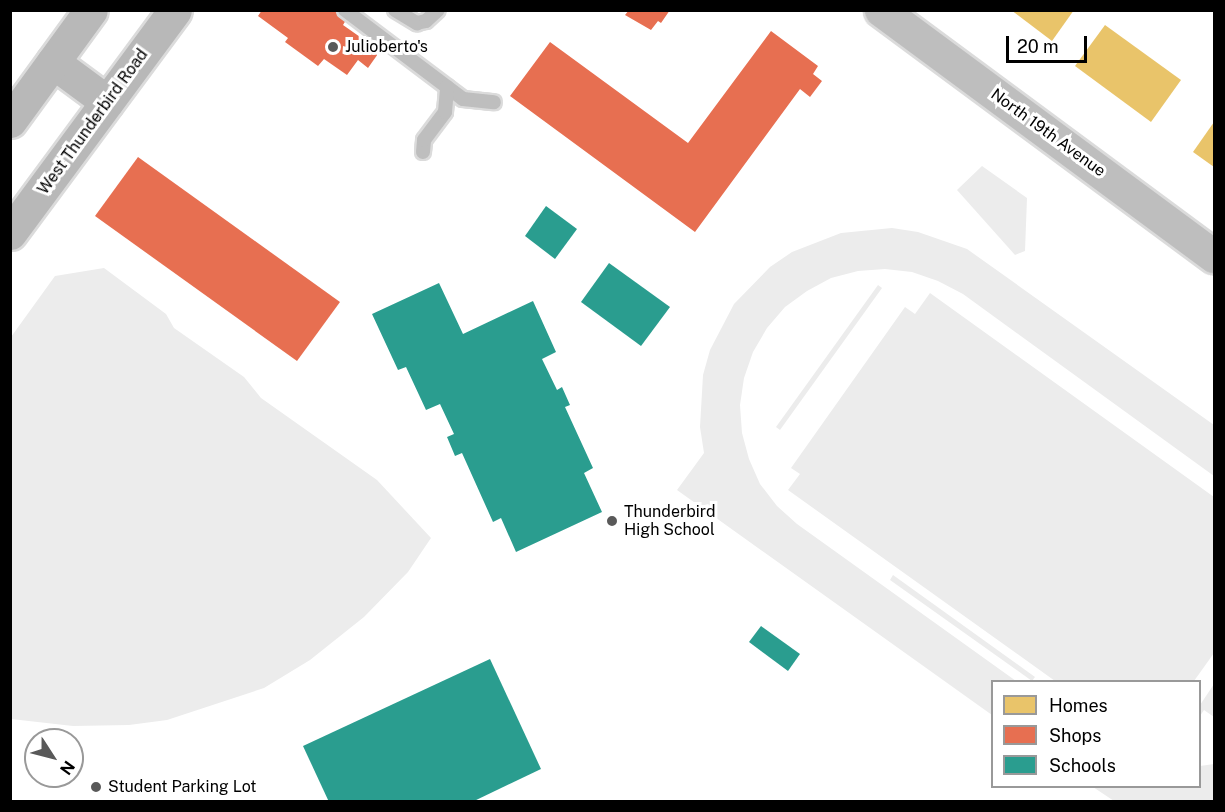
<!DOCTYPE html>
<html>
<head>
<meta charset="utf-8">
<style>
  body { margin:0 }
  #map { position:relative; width:1225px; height:812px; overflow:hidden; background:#fff; font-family:"Public Sans",sans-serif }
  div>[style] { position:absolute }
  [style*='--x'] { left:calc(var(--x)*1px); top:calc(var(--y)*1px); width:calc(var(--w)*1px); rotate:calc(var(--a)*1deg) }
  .green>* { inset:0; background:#ececec }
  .homes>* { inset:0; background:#e9c46a }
  .shops>* { inset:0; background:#e76f51 }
  .schools>* { inset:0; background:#2a9d8f }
  .roads { filter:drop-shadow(2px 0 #dbdbdb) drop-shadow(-2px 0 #dbdbdb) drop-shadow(0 2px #dbdbdb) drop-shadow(0 -2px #dbdbdb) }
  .service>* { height:14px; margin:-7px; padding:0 7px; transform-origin:7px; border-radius:7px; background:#bebebe }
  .secondary>* { height:33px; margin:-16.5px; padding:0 16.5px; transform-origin:16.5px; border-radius:16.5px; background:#b8b8b8 }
  .primary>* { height:33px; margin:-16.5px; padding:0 16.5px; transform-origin:16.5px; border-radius:16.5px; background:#bebebe }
  .dots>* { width:16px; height:16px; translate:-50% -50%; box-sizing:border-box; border:3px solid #fff; border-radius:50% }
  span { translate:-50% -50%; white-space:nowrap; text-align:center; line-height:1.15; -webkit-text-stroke:6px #fff; paint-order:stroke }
  .poi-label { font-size:16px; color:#000 }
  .left { translate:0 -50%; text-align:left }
  .street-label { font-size:16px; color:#000 }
  .frame { position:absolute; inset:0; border:12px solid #000; pointer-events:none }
  .legend { position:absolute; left:991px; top:680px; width:210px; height:108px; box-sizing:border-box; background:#fff; border:2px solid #999; margin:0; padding:8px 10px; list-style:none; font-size:18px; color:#000 }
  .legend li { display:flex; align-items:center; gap:12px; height:30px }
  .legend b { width:30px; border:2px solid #999 }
  .north { position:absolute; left:24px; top:728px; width:60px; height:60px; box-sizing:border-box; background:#fff; border:2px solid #999; border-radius:50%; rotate:126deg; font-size:16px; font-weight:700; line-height:24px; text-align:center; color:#000 }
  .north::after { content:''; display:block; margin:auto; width:21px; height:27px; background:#595959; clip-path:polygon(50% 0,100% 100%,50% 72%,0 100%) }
  .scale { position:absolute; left:1006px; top:36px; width:81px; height:27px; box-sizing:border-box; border:3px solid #000; border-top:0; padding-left:8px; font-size:18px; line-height:21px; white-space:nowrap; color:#000; -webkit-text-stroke:4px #fff; paint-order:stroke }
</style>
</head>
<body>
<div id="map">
  <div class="green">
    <i style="clip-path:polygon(982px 166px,1027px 198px,1025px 251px,1015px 255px,957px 190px)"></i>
    <i style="clip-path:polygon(892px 228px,918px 232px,967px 249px,1214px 425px,1214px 476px,963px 294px,938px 281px,912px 272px,885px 269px,858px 271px,831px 278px,807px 291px,785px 307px,767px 328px,753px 352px,744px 378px,740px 405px,742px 433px,749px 459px,760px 484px,777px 506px,797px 524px,1016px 681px,992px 682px,992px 715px,677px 490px,704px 453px,700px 427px,703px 375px,710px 350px,734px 304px,770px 267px,792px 252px,841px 233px)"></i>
    <i style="clip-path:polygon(104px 268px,166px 314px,174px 328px,244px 377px,261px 398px,377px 480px,431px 538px,408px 572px,364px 617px,310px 660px,264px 688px,167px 720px,129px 725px,73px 726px,11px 719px,11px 337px,55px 276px)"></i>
    <i style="clip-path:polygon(878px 285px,882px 288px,780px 430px,776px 427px)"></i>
    <i style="clip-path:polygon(930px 293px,1214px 497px,1214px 653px,1194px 681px,1055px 681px,788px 490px,800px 474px,791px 468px,905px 307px,915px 314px)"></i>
    <i style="clip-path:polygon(893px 575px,1035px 677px,1032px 681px,890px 580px)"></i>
    <i style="clip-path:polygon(1214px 684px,1214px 717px,1204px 710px,1200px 716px,1200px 705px)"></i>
    <i style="clip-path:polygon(1214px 764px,1214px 801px,1114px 801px,1093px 787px,1200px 786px,1200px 766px)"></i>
  </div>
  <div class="homes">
    <i style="clip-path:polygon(1011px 10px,1074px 10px,1052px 41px)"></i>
    <i style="clip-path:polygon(1105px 25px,1181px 80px,1151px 122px,1075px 66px)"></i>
    <i style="clip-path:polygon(1214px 122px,1214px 167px,1193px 152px)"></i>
  </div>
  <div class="shops">
    <i style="clip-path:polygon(262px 10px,333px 10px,346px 20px,343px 25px,380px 51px,368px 68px,358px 60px,347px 75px,324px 59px,318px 66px,285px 42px,288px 38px,258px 16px)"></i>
    <i style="clip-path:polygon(629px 10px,670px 10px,661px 23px,658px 21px,651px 30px,625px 15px)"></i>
    <i style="clip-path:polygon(771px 31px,818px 66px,813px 74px,822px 81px,810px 97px,800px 89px,695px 232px,510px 96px,550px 42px,688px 143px)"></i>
    <i style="clip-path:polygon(138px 157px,340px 302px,297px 361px,95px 216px)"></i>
  </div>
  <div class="schools">
    <i style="clip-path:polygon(546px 206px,577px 229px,555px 259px,525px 236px)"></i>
    <i style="clip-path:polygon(609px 263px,670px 307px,641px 346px,581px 302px)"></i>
    <i style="clip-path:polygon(439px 283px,463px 334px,533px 301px,556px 352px,542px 359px,557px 390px,562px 387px,570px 405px,565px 407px,593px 468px,584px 473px,602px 512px,516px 552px,501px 518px,493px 522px,462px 453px,455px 456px,447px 437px,454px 434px,440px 404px,426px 410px,406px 367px,398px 370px,372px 314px)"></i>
    <i style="clip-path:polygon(761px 626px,800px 654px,788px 671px,749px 642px)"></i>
    <i style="clip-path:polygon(490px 659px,541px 769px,472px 802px,329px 802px,303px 746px)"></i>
  </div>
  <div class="roads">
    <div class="service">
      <i style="--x:345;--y:10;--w:148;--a:37"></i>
      <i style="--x:463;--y:99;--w:31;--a:6"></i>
      <i style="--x:395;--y:10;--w:26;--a:31"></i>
      <i style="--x:417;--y:23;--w:9;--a:-13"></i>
      <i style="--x:426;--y:21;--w:16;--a:-43"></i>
      <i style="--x:423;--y:152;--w:12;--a:-85"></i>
      <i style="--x:424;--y:140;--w:35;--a:-53"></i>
      <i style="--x:445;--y:112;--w:25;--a:-85"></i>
    </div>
    <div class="secondary">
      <i style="--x:53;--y:62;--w:67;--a:36.5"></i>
      <i style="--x:10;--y:121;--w:137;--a:-53.9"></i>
      <i style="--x:10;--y:233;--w:277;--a:-53.5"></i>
    </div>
    <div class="primary">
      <i style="--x:881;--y:10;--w:414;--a:36.5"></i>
    </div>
  </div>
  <div class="dots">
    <i style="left:333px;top:47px;background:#595959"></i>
    <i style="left:612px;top:521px;background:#595959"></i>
    <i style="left:96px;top:787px;background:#595959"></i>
  </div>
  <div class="poi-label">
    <span class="left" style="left:345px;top:47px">Julioberto's</span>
    <span class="left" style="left:624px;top:521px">Thunderbird<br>High School</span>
    <span class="left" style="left:108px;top:787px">Student Parking Lot</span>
  </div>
  <div class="street-label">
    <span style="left:93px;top:122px;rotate:-54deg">West Thunderbird Road</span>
    <span style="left:1048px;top:133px;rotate:36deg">North 19th Avenue</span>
  </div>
  <div class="frame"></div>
  <ul class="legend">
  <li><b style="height:16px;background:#e9c46a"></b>Homes</li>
  <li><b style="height:16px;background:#e76f51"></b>Shops</li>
  <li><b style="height:16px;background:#2a9d8f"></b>Schools</li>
  </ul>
  <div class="north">N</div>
  <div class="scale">20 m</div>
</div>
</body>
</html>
